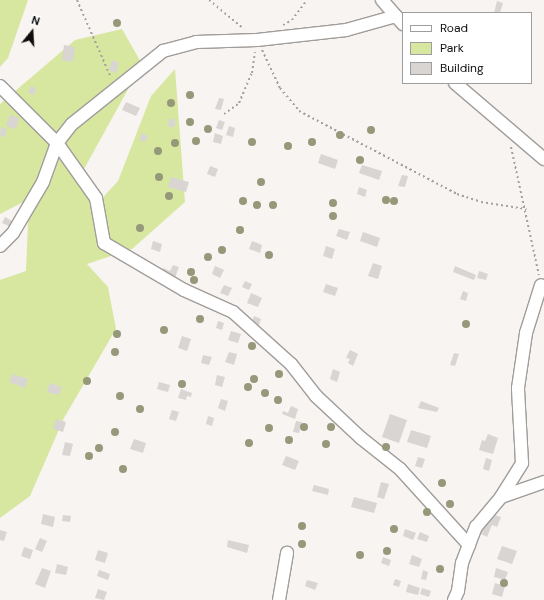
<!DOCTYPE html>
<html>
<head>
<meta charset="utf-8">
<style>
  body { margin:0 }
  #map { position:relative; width:544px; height:600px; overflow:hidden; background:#f7f4f1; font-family:"DM Sans",sans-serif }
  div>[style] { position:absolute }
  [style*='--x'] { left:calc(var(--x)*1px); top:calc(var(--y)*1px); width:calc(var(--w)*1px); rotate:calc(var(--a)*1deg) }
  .green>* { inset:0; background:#d7e7a0 }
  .building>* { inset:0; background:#d8d5d2 }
  .path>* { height:2px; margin-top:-1px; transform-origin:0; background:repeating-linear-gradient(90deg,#a4a29f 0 2px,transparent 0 5px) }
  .roads { filter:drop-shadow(1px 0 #a09d9a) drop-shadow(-1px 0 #a09d9a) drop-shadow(0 1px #a09d9a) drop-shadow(0 -1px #a09d9a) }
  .street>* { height:12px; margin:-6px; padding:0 6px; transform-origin:6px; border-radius:6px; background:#fff }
  .trees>* { width:8px; height:8px; margin:-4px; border-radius:50%; background:#959879 }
  span { translate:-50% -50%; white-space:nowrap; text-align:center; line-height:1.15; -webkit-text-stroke:3px #fff; paint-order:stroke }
  .legend { position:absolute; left:402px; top:12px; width:130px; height:72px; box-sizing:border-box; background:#fff; border:1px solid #9f9e9e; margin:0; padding:5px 7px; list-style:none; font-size:12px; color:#0e0d0c }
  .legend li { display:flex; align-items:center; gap:8px; height:20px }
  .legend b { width:20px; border:1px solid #9f9e9e }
  .north { position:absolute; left:12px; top:12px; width:40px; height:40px; -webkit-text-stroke:3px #fff; paint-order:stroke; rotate:18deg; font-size:11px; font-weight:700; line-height:16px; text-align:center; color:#0e0d0c }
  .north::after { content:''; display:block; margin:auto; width:14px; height:18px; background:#0e0d0c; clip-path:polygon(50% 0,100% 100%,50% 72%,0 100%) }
</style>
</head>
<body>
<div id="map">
  <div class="green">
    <i style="clip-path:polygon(0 0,28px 0,8px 58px,0 67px)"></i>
    <i style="clip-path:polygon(122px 29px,142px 64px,84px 169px,95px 206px,118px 181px,151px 96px,175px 69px,185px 202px,132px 249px,87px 264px,108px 287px,116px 329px,64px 418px,30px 496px,0 518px,0 280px,26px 271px,29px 199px,0 214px,0 104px,75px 40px)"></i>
  </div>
  <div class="building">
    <i style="clip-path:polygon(497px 1px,503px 3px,500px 13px,494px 13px)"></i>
    <i style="clip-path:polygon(64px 45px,75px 47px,73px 62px,62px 60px)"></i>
    <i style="clip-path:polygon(112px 60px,119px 63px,116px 73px,109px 70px)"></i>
    <i style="clip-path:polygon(31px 86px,36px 88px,34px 95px,28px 93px)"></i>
    <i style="clip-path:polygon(219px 98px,224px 99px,221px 110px,215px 109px)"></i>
    <i style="clip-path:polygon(126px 102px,140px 108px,136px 116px,122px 110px)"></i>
    <i style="clip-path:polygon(10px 115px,19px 118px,16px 129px,6px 126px)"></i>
    <i style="clip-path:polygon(169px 119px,175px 119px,175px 127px,168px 127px)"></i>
    <i style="clip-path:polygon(219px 120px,225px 122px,222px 130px,216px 128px)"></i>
    <i style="clip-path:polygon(229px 126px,235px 128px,233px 137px,226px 135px)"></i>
    <i style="clip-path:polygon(1px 127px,7px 129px,5px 137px,0 136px)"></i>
    <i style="clip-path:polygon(142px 133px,148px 136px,145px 142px,139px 140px)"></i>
    <i style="clip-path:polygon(215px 133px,223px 136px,221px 144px,213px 142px)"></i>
    <i style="clip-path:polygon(321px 154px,338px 160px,335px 169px,318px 163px)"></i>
    <i style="clip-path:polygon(362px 165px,382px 171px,379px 180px,359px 173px)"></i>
    <i style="clip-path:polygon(210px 166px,218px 169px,215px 177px,207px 174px)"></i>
    <i style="clip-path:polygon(402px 175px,408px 176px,405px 187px,398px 186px)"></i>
    <i style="clip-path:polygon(171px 177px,189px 182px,186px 192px,168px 187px)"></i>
    <i style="clip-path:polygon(359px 187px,367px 190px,365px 197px,357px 194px)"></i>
    <i style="clip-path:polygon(5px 217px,14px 222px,11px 227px,2px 223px)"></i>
    <i style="clip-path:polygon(339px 229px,350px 232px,347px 240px,336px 236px)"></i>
    <i style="clip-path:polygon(363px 232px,380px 238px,377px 247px,360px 241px)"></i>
    <i style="clip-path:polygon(153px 241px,162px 244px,160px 252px,151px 249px)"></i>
    <i style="clip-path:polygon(252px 241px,262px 245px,260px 253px,249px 249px)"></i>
    <i style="clip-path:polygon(326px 246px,335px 249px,332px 259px,323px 256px)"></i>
    <i style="clip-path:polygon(373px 263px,382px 266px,378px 279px,368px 276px)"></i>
    <i style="clip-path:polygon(173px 265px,179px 267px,175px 278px,162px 273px,163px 268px,170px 271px)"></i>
    <i style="clip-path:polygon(215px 266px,224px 270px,220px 278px,212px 274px)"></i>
    <i style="clip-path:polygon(455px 266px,476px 275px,474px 280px,453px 272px)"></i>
    <i style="clip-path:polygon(479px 271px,488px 274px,486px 280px,477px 278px)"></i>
    <i style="clip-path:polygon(245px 281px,252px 284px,249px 290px,242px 287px)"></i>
    <i style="clip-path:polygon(326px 284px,338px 288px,335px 296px,323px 292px)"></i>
    <i style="clip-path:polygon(224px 285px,232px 288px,228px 296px,220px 293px)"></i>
    <i style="clip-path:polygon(463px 291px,468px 293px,466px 301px,460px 299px)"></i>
    <i style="clip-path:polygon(251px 293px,262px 298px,258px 307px,247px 303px)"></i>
    <i style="clip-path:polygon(254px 316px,261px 319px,259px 325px,252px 322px)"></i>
    <i style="clip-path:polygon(218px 321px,224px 323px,222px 330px,216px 328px)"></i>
    <i style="clip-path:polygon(231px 331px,241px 334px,238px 343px,228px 340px)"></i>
    <i style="clip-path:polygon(182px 336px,191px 339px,187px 351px,178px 348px)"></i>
    <i style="clip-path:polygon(350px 350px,358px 354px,353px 366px,348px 363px,350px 359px,346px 358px)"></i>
    <i style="clip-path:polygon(229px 352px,237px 354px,234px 365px,225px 362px)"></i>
    <i style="clip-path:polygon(454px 353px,459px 354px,455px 366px,450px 365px)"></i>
    <i style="clip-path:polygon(203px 355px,212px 357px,209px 365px,201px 363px)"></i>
    <i style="clip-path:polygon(333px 369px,340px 372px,337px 382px,330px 379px)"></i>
    <i style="clip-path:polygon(12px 374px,28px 379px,25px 388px,9px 382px)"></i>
    <i style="clip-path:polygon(217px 375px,225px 377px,222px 387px,215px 385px)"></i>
    <i style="clip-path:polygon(159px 382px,170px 385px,168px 392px,157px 389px)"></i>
    <i style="clip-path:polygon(50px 383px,62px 387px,59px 395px,47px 392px)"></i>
    <i style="clip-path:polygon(181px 389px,192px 393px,191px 397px,187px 396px,186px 400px,178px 398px)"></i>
    <i style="clip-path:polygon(221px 399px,228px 401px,225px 411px,218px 408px)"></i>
    <i style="clip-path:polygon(421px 401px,439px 408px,437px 412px,418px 408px)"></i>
    <i style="clip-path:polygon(291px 406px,298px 409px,295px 419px,282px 414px,283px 411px,288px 413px)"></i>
    <i style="clip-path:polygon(172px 410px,179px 412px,176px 421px,169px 419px)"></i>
    <i style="clip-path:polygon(390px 414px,407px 420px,399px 443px,382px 437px)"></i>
    <i style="clip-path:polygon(208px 416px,214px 418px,212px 426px,206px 424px)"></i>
    <i style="clip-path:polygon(56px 419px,66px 422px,63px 432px,53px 429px)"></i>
    <i style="clip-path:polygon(296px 421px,302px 422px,299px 433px,293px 432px)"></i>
    <i style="clip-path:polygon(411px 430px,431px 436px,427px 448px,407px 442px)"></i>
    <i style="clip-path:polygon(488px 434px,498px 438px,493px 454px,479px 450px,482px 440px,485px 441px)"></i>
    <i style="clip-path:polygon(134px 439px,146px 443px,143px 453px,130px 449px)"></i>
    <i style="clip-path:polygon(65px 442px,73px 444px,70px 456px,62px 455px)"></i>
    <i style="clip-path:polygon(286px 456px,299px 461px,295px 470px,282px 465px)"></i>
    <i style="clip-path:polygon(418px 457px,425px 459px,422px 468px,415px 466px)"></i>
    <i style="clip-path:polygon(486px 458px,492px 460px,489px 471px,483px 469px)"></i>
    <i style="clip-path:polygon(381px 482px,389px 484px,384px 499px,377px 497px)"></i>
    <i style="clip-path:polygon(314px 485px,329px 489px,328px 495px,312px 491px)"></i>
    <i style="clip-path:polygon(354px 497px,377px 503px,374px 513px,351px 507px)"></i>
    <i style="clip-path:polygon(489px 513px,501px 517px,497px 527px,492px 525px,487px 537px,481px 534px)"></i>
    <i style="clip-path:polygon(43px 514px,55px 517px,53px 527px,41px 524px)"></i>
    <i style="clip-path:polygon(63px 515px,71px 516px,70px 522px,62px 521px)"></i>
    <i style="clip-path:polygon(405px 529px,416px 533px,413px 540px,403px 536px)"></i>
    <i style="clip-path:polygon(0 530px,7px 532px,4px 541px,0 540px)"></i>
    <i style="clip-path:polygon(420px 532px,429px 536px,427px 542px,417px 539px)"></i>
    <i style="clip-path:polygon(40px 538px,47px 541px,42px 552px,35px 549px)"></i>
    <i style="clip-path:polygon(228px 540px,249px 545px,247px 553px,227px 547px)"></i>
    <i style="clip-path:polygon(502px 546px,517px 551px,512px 564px,497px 559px)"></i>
    <i style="clip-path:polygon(24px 547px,33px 550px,30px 559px,21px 556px)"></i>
    <i style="clip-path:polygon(98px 550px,108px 553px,105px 563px,95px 560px)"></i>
    <i style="clip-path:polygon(412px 555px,422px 559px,419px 567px,409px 564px)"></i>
    <i style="clip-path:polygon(383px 557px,391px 560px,389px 566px,381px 563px)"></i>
    <i style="clip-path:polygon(57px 564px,68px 567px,66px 575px,55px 573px)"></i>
    <i style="clip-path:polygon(42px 568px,51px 571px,45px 588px,35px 584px)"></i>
    <i style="clip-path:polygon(496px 568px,508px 572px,505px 580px,494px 577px)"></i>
    <i style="clip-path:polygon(99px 570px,110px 574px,108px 580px,97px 576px)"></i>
    <i style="clip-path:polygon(423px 570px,428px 572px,426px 580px,421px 579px)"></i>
    <i style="clip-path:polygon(395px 579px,401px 581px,399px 587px,393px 585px)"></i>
    <i style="clip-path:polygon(307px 580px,318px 583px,315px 590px,305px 586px)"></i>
    <i style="clip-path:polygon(495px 583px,505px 586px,502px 597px,492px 594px)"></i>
    <i style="clip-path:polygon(408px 584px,420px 588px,418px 595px,406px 592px)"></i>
    <i style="clip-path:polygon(422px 588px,431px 591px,429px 597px,420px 594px)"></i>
    <i style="clip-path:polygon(98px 589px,107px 592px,104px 600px,95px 598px)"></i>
  </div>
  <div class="path">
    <i style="--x:77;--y:0;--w:85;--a:66.4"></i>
    <i style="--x:209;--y:0;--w:45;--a:39.6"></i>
    <i style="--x:283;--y:25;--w:10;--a:-29"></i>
    <i style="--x:292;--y:20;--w:25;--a:-53"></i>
    <i style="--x:262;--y:50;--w:42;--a:64.7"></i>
    <i style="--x:280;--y:88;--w:30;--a:50"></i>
    <i style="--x:299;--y:111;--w:178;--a:27.7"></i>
    <i style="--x:457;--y:194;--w:25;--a:18"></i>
    <i style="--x:481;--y:202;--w:46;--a:8.8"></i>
    <i style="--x:224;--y:114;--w:19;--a:-36"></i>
    <i style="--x:239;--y:103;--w:33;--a:-67"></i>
    <i style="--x:252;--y:73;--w:21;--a:-82"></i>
    <i style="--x:511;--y:147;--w:131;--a:77.7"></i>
  </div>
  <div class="roads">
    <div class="street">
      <i style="--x:382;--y:0;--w:32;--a:49"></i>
      <i style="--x:455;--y:83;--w:117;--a:40.5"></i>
      <i style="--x:0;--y:86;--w:81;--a:45"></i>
      <i style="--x:57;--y:143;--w:67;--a:54.7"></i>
      <i style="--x:96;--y:198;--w:46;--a:79.9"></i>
      <i style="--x:104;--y:243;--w:93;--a:30.4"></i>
      <i style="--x:184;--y:290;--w:54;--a:24.2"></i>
      <i style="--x:233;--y:312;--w:78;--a:41.9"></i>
      <i style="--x:291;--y:364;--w:41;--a:52"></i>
      <i style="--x:316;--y:396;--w:62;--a:43"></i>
      <i style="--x:361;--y:438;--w:50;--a:38.5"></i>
      <i style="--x:400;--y:469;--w:103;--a:47.8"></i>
      <i style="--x:0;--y:246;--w:18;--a:-45"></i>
      <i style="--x:13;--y:233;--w:59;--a:-59.5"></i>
      <i style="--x:43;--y:182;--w:41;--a:-70.3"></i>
      <i style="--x:57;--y:143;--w:24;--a:-52"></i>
      <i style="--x:72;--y:124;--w:117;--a:-38.7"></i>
      <i style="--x:163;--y:51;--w:34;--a:-15"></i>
      <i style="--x:196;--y:42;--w:61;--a:-1.9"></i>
      <i style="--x:257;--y:40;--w:90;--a:-6.4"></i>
      <i style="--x:346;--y:30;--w:52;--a:-15.6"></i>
      <i style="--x:501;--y:497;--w:40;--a:-58"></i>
      <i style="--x:522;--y:463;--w:75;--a:-93.1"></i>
      <i style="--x:518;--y:388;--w:56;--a:-81.7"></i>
      <i style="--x:526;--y:333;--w:50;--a:-72.6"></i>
      <i style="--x:279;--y:600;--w:48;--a:-80.3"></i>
      <i style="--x:454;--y:600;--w:10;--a:-66"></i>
      <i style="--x:458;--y:591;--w:28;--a:-82"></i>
      <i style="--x:462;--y:563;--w:39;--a:-69"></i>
      <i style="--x:476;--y:527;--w:39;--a:-50"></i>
      <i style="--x:501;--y:497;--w:46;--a:-19.2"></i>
    </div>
  </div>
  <div class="trees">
    <i style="left:117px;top:23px"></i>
    <i style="left:190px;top:95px"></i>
    <i style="left:171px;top:103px"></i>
    <i style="left:190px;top:122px"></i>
    <i style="left:208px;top:129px"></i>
    <i style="left:371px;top:130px"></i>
    <i style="left:340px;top:135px"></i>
    <i style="left:196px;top:141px"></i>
    <i style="left:252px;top:142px"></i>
    <i style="left:312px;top:142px"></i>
    <i style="left:175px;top:143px"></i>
    <i style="left:288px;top:146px"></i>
    <i style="left:158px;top:151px"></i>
    <i style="left:360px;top:160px"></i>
    <i style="left:159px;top:177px"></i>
    <i style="left:261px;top:182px"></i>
    <i style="left:169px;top:196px"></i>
    <i style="left:386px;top:200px"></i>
    <i style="left:243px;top:201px"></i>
    <i style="left:394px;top:201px"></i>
    <i style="left:333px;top:203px"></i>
    <i style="left:257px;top:205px"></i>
    <i style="left:273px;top:205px"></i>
    <i style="left:333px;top:216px"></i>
    <i style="left:140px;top:228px"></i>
    <i style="left:240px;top:230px"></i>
    <i style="left:222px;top:250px"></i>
    <i style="left:269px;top:255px"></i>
    <i style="left:208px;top:257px"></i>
    <i style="left:191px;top:272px"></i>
    <i style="left:194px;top:280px"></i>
    <i style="left:200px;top:319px"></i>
    <i style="left:466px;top:324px"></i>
    <i style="left:164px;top:330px"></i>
    <i style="left:117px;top:334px"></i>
    <i style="left:252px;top:346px"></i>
    <i style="left:115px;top:352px"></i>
    <i style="left:279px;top:374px"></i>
    <i style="left:254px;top:379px"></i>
    <i style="left:87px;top:381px"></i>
    <i style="left:182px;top:384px"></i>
    <i style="left:248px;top:387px"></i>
    <i style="left:265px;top:393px"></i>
    <i style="left:120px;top:396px"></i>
    <i style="left:278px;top:400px"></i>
    <i style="left:140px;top:409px"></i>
    <i style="left:304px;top:427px"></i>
    <i style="left:331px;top:427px"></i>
    <i style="left:269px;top:428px"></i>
    <i style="left:115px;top:432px"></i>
    <i style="left:289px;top:440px"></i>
    <i style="left:249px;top:443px"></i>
    <i style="left:326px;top:444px"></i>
    <i style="left:386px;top:447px"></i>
    <i style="left:99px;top:448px"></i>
    <i style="left:89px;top:456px"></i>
    <i style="left:123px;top:469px"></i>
    <i style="left:442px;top:483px"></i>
    <i style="left:450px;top:504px"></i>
    <i style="left:427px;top:512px"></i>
    <i style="left:302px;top:526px"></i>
    <i style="left:394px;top:529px"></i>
    <i style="left:302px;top:544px"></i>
    <i style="left:387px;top:551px"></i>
    <i style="left:360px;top:555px"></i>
    <i style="left:440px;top:569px"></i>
    <i style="left:504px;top:583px"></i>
  </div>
  <ul class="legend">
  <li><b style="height:5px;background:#fff"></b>Road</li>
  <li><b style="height:11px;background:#d7e7a0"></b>Park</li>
  <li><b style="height:11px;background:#d8d5d2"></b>Building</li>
  </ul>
  <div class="north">N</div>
</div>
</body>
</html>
